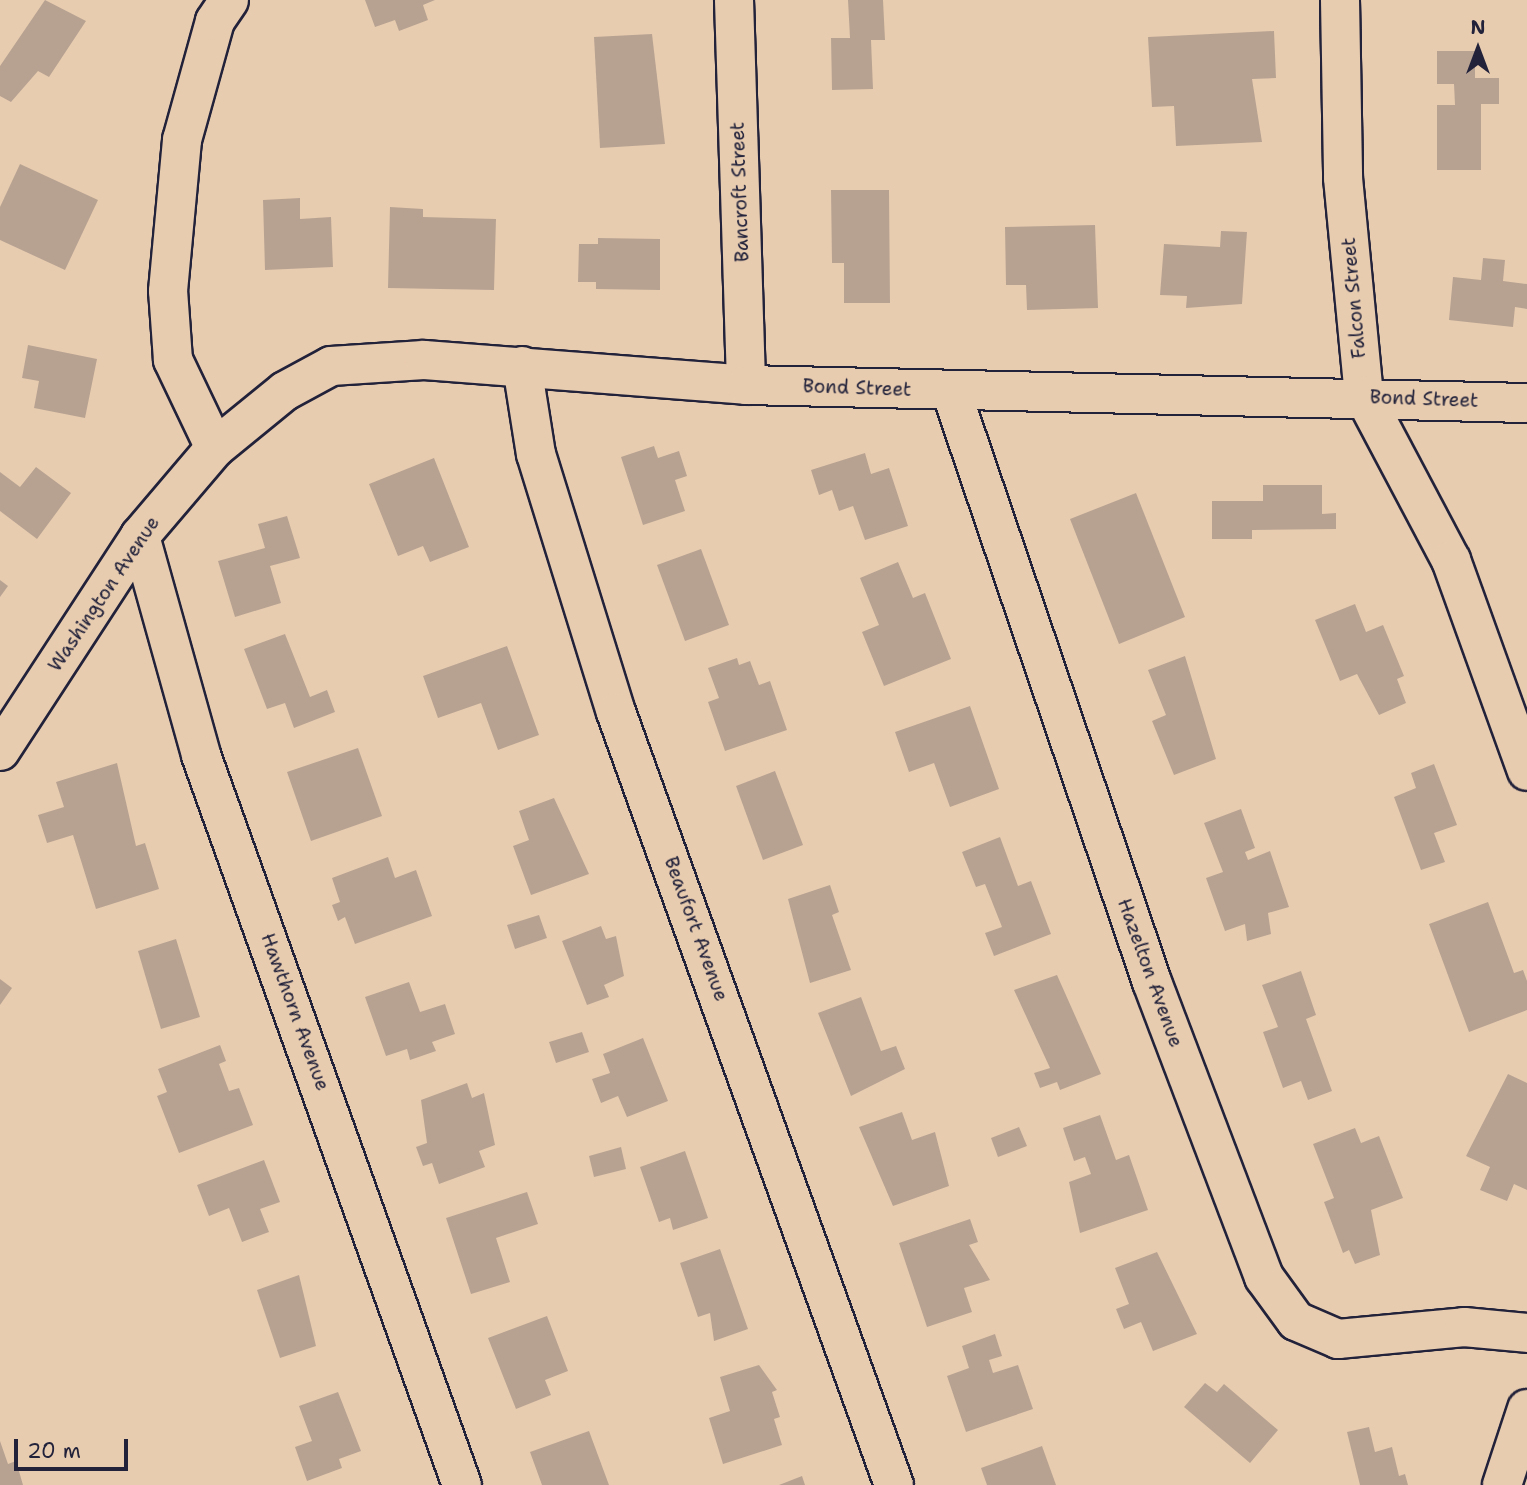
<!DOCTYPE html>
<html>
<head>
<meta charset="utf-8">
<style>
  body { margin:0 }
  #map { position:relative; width:1527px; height:1485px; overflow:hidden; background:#e8ccaf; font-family:"Shantell Sans",sans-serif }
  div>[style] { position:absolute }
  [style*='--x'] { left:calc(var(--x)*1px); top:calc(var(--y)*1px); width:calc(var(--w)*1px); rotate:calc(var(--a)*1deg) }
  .building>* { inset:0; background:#b7a292 }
  .roads { filter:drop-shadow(2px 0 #22223b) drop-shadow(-2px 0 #22223b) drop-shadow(0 2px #22223b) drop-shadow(0 -2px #22223b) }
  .street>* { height:38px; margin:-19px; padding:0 19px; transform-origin:19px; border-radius:19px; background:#e8ccaf }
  span { translate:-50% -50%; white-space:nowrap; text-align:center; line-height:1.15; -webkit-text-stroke:5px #e8ccaf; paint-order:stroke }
  .street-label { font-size:19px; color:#22223b }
  .north { position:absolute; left:1443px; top:14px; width:70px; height:70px; -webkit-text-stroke:5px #e8ccaf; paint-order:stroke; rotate:0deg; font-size:19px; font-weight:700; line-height:28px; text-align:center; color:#22223b }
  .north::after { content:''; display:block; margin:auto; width:24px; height:32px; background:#22223b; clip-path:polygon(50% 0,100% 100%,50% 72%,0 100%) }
  .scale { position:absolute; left:14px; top:1439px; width:114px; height:32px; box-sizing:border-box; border:4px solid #22223b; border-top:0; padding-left:9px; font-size:21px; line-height:24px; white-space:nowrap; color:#22223b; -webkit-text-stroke:5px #e8ccaf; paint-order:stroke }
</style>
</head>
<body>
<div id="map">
  <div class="building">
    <i style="clip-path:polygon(45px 0,86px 21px,49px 77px,38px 71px,11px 102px,0 96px,0 66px)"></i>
    <i style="clip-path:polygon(365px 0,435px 0,423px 5px,428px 20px,399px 31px,395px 20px,375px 27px)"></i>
    <i style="clip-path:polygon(848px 0,883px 0,885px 40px,871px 40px,873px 89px,832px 90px,831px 38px,850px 38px)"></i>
    <i style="clip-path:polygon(1274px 31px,1276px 78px,1252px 79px,1262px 142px,1176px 146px,1174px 106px,1152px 107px,1148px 37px)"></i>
    <i style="clip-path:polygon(652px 34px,665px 144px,600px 148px,594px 37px)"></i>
    <i style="clip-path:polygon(1437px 51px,1475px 51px,1475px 78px,1499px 78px,1499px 104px,1481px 104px,1481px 170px,1437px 170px,1437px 105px,1455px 105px,1454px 84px,1437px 84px)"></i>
    <i style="clip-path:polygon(20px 164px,98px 200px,65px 270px,0 240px,0 207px)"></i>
    <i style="clip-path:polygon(831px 190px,889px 190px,890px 303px,844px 303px,844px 263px,832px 263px)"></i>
    <i style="clip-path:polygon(300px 198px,300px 219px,331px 217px,333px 267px,265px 270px,263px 200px)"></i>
    <i style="clip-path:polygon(390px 207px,423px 209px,423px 217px,496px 219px,494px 290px,388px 288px)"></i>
    <i style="clip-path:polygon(1095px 225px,1098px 308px,1027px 310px,1026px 285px,1006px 285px,1005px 227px)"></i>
    <i style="clip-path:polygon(1221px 231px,1247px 232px,1242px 304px,1186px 308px,1187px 296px,1160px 295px,1164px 244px,1220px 247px)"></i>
    <i style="clip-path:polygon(598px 238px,660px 239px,660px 290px,596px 289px,596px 282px,578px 282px,579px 244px,598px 244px)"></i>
    <i style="clip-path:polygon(1483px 258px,1505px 260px,1503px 281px,1527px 284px,1527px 309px,1515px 307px,1513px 327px,1449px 320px,1453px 277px,1481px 280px)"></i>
    <i style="clip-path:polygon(28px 345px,97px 359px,85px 418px,34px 408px,39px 381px,22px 378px)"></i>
    <i style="clip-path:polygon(654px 446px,658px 458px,679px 451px,687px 476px,675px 480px,685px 511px,643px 525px,621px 457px)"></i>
    <i style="clip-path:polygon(865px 453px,871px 474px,889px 468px,908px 526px,865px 540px,853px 506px,839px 511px,832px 490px,819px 495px,811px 470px)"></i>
    <i style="clip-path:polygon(434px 458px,469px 547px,430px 562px,423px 546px,398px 556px,369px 484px)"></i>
    <i style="clip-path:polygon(36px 467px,71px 493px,37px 539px,0 511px,0 472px,20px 487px)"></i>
    <i style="clip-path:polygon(1263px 485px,1322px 485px,1322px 514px,1336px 513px,1336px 529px,1252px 530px,1252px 539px,1212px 539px,1212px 501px,1263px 501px)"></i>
    <i style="clip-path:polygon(1136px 493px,1185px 617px,1119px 644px,1070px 519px)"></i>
    <i style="clip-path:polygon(287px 516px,300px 558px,270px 566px,281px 603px,235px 617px,218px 561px,265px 548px,258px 524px)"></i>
    <i style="clip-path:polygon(701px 549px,729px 625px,685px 641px,657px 565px)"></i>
    <i style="clip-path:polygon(898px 562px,913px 598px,925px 593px,951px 659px,884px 686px,862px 632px,879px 625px,860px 578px)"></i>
    <i style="clip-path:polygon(0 580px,8px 586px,0 597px)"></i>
    <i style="clip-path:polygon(1355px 604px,1366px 632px,1383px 625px,1404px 676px,1397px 679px,1406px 703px,1379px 715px,1357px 674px,1340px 681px,1315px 620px)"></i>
    <i style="clip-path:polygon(285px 634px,310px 697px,327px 690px,335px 712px,294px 728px,285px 703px,267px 709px,244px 649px)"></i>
    <i style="clip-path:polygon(507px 646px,539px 735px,498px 750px,481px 703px,438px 718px,423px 676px)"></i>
    <i style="clip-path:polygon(1185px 656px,1216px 759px,1174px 775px,1152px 721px,1166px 715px,1148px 670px)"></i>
    <i style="clip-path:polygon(737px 658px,739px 665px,750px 661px,759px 685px,770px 681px,787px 730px,725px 751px,708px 702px,719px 698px,708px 668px)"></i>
    <i style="clip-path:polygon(970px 706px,999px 789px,950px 807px,934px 763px,909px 772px,895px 732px)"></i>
    <i style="clip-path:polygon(358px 748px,382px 816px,311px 841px,287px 772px)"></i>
    <i style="clip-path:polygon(117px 763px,136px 846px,145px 843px,159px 889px,96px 909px,73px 835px,47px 843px,38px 815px,64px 807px,56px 782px)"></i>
    <i style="clip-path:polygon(1434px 764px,1457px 825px,1434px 833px,1445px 862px,1421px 870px,1394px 797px,1416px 788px,1411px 773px)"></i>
    <i style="clip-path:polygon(775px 771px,803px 845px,763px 860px,736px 786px)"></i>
    <i style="clip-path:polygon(554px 798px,589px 874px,531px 895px,513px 846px,529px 840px,519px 811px)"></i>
    <i style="clip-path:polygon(1241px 809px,1255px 848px,1245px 852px,1248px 860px,1270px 851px,1289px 907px,1268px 913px,1271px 934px,1247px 941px,1245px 924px,1225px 931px,1206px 878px,1223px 872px,1204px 823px)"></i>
    <i style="clip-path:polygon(1000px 837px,1018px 886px,1031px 881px,1051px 934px,994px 956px,985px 933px,1002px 927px,985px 884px,976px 887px,962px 852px)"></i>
    <i style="clip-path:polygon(388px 857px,395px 878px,416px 870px,432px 916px,355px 944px,345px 917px,338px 921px,332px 905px,340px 902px,332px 878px)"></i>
    <i style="clip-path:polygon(830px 885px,839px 912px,832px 915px,851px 970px,810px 983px,788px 899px)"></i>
    <i style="clip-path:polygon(1488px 902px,1514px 973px,1523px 970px,1527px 981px,1527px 1010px,1469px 1032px,1429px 924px)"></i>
    <i style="clip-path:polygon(539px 915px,547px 938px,515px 949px,507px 925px)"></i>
    <i style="clip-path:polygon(601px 926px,606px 939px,616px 936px,624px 976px,604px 985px,609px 997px,587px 1005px,562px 941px)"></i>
    <i style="clip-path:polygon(176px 939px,200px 1017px,161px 1029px,138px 951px)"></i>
    <i style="clip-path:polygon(1301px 971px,1316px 1015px,1306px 1019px,1332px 1091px,1308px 1100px,1301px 1081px,1283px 1088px,1263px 1032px,1278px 1027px,1262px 985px)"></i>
    <i style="clip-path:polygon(1057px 975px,1101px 1074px,1060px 1090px,1057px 1082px,1040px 1088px,1034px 1073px,1050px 1068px,1014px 990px)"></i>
    <i style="clip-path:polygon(0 979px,12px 988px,0 1005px)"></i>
    <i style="clip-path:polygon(409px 982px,420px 1012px,445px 1004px,455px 1034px,432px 1042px,436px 1051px,410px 1060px,407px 1049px,386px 1056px,365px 997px)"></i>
    <i style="clip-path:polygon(861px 997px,881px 1051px,896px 1046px,905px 1069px,851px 1096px,818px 1013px)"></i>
    <i style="clip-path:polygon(582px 1032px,589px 1052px,556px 1063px,549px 1042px)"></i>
    <i style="clip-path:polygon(643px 1038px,668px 1101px,627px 1117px,618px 1096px,601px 1103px,592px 1079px,610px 1073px,603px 1054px)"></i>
    <i style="clip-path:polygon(220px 1045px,226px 1061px,219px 1064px,229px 1091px,239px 1088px,253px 1125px,179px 1153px,157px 1096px,167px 1092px,158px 1069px)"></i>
    <i style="clip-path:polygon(1508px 1074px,1527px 1083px,1527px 1190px,1514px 1184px,1507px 1201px,1480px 1190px,1490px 1167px,1466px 1156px)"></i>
    <i style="clip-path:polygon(467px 1083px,472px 1098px,484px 1093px,495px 1145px,479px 1151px,485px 1167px,439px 1184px,432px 1163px,423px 1166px,416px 1147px,427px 1143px,421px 1100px)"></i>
    <i style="clip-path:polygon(902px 1112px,912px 1140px,935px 1132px,949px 1186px,893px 1206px,859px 1127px)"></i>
    <i style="clip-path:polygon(1100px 1115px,1116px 1160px,1129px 1155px,1148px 1210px,1080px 1233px,1069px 1182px,1091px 1174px,1085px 1157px,1074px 1161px,1063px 1128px)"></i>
    <i style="clip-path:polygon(1019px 1127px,1027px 1146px,998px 1157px,991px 1138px)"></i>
    <i style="clip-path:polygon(1355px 1128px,1361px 1143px,1379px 1136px,1403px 1198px,1371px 1210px,1380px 1255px,1355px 1264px,1349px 1250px,1343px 1253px,1324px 1202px,1334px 1198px,1313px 1144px)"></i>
    <i style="clip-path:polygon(621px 1147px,626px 1169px,594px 1177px,589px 1156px)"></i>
    <i style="clip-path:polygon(685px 1151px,708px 1218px,673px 1230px,670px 1218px,659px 1222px,640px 1167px)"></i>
    <i style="clip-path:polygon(264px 1160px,280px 1202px,260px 1209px,269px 1232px,242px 1242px,229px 1208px,209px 1216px,197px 1185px)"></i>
    <i style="clip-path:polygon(527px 1192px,538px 1224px,496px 1238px,510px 1282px,471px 1294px,446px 1218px)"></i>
    <i style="clip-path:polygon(970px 1219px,978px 1242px,969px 1245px,990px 1280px,964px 1288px,972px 1312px,927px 1327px,899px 1243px)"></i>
    <i style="clip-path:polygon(720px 1249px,748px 1329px,714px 1341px,710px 1313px,698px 1317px,680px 1263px)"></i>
    <i style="clip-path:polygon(1157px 1252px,1197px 1334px,1153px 1351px,1141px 1322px,1124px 1329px,1116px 1309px,1129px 1304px,1115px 1268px)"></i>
    <i style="clip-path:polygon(299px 1275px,316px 1346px,280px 1358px,257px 1290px)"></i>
    <i style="clip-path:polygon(547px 1316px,568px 1371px,545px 1380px,551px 1395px,516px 1409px,488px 1338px)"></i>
    <i style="clip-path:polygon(995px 1334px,1002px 1356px,989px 1360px,993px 1373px,1018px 1365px,1033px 1409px,966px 1432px,947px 1376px,969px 1368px,962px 1346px)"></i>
    <i style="clip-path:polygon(759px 1365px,777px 1390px,772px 1392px,780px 1417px,774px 1419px,782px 1445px,723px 1464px,709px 1418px,730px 1411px,720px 1377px)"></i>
    <i style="clip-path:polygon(1205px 1383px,1217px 1392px,1224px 1384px,1278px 1430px,1250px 1463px,1184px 1407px)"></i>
    <i style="clip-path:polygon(338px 1392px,361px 1451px,339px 1459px,342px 1468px,307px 1481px,295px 1447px,312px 1441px,299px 1406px)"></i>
    <i style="clip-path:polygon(1369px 1427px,1375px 1452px,1392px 1447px,1399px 1476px,1405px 1474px,1408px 1485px,1360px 1485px,1347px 1432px)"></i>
    <i style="clip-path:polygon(589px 1431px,609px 1485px,542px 1485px,530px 1452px)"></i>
    <i style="clip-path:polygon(0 1441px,8px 1464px,16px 1461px,23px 1485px,0 1485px)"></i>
    <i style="clip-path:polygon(1042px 1446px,1056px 1485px,987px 1485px,981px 1468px)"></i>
    <i style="clip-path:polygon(802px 1476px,805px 1485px,779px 1485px)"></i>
  </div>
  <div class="roads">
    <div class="street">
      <i style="--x:734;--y:0;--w:385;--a:88.2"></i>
      <i style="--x:1340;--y:0;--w:178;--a:89"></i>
      <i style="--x:1343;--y:178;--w:219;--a:84.5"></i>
      <i style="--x:1364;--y:396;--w:186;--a:62.1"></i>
      <i style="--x:1451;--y:560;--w:224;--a:70.2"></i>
      <i style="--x:522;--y:366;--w:89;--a:81"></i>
      <i style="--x:536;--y:454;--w:270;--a:72.8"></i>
      <i style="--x:616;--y:712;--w:821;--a:70.22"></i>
      <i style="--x:951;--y:391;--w:624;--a:71.22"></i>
      <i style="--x:1152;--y:982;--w:316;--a:69.2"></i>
      <i style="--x:1264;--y:1277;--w:54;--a:54"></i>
      <i style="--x:1296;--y:1321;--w:46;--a:23.2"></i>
      <i style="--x:1338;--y:1339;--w:127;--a:-5.4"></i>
      <i style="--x:1464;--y:1327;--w:63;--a:5.4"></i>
      <i style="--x:215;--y:448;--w:90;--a:-39.2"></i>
      <i style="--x:285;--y:391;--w:52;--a:-28.5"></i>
      <i style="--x:331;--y:366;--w:93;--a:-3.7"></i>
      <i style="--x:424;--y:360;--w:323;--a:4.4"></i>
      <i style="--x:746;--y:385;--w:781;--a:1.32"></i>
      <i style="--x:140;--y:536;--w:227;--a:74.4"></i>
      <i style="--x:201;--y:755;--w:775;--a:70.33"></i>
      <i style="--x:0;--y:751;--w:257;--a:-56.9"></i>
      <i style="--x:140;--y:536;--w:116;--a:-49.6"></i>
      <i style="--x:215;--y:448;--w:98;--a:-115.5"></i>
      <i style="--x:173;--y:360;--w:69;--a:-94.1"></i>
      <i style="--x:168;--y:291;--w:152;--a:-84.7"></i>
      <i style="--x:182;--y:140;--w:123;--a:-74.5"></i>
      <i style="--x:215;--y:21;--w:25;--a:-56"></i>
      <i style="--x:1502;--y:1485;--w:80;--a:-71.8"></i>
    </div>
  </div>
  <div class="street-label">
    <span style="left:740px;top:192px;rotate:-92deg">Bancroft Street</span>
    <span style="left:1354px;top:298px;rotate:-95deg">Falcon Street</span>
    <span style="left:857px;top:388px;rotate:2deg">Bond Street</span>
    <span style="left:1424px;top:399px;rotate:2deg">Bond Street</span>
    <span style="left:104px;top:594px;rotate:-56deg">Washington Avenue</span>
    <span style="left:696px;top:929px;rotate:70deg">Beaufort Avenue</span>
    <span style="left:1150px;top:973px;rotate:70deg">Hazelton Avenue</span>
    <span style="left:295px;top:1012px;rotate:70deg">Hawthorn Avenue</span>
  </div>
  <div class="north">N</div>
  <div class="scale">20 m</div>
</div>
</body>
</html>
